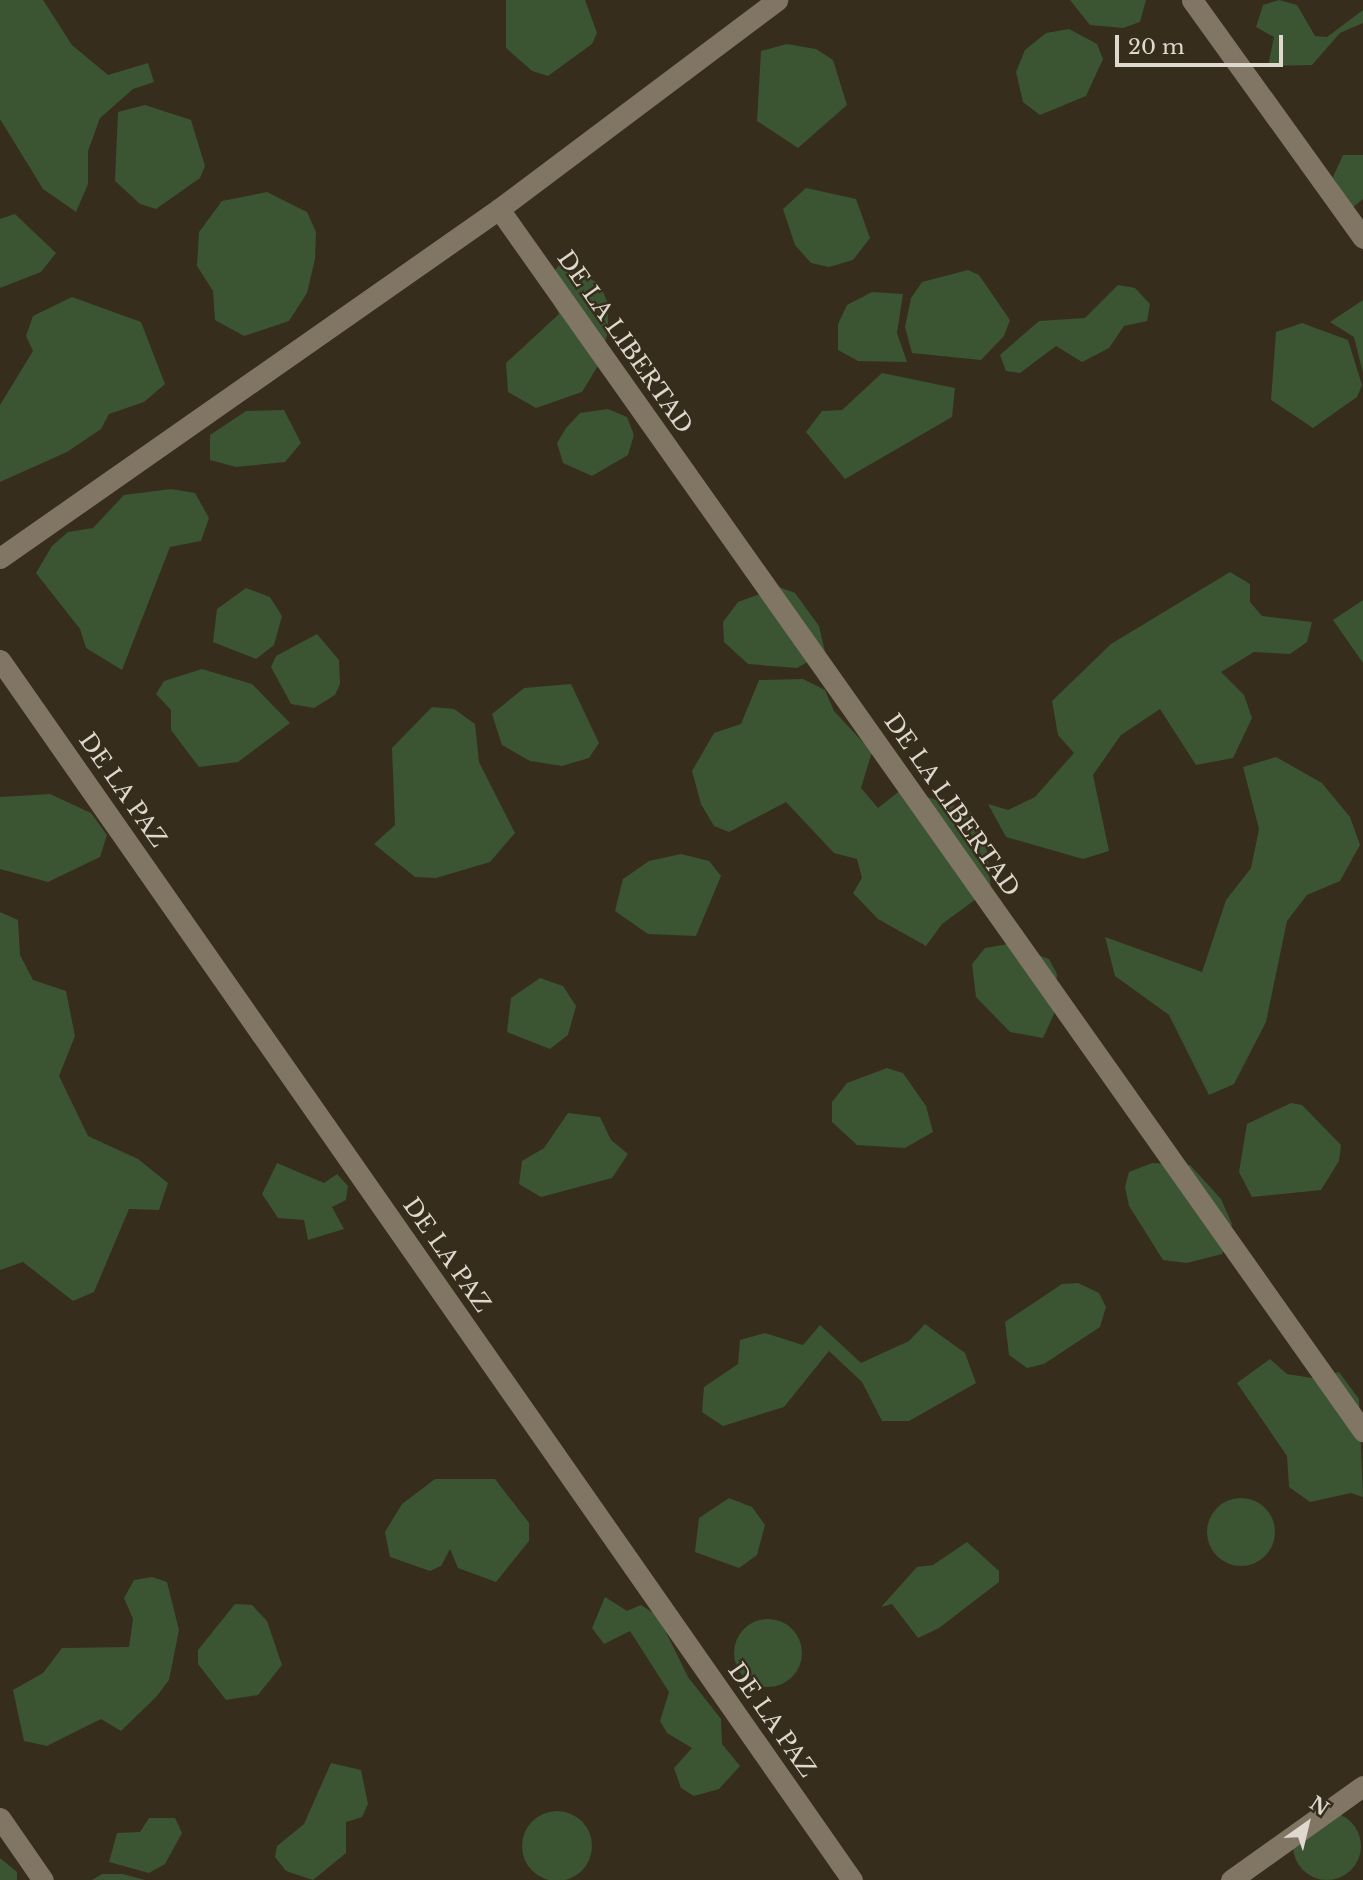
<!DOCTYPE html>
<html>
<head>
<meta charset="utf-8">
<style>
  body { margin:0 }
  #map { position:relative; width:1363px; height:1880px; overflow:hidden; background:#372d1c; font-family:"Libre Baskerville",serif }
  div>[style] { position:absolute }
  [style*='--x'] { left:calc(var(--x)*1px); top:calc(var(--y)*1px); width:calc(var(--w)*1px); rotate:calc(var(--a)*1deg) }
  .green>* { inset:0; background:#3b5432 }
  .round { border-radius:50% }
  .street>* { height:21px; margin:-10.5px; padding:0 10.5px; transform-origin:10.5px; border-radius:10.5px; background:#817663 }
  span { translate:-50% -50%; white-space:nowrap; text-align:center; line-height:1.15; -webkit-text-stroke:5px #372d1c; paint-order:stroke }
  .street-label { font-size:23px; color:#ded8ce }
  .north { position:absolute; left:1272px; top:1789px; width:70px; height:70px; -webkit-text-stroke:5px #372d1c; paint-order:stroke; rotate:34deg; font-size:19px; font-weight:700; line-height:28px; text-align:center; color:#ded8ce }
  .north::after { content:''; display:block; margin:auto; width:24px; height:32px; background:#ded8ce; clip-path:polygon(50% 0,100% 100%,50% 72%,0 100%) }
  .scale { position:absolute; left:1115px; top:35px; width:168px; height:32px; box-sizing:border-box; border:4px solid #ded8ce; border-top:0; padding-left:9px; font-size:21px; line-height:24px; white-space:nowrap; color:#ded8ce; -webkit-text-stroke:5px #372d1c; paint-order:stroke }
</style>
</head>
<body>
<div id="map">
  <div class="green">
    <i style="clip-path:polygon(0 0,43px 0,72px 45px,108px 75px,148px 63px,154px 82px,133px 89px,100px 118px,88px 151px,88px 184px,76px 212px,43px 189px,0 119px)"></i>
    <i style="clip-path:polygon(506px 0,585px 0,597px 33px,592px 44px,548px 76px,532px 71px,506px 48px)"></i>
    <i style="clip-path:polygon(1070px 0,1146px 0,1140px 22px,1123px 28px,1090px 25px)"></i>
    <i style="clip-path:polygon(1279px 0,1297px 5px,1315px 36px,1327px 37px,1363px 10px,1363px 23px,1340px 33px,1312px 65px,1268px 66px,1274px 37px,1256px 27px,1263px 5px)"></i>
    <i style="clip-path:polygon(1069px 29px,1097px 44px,1103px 59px,1086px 96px,1040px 115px,1023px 102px,1016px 72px,1025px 50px,1046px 33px)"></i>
    <i style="clip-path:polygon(787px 44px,816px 49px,833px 60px,847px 105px,798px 148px,757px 121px,761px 51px)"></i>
    <i style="clip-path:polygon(145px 105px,191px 120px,205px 166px,200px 178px,156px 209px,140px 204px,115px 181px,118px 112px)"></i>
    <i style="clip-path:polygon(1343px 155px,1363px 155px,1363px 199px,1352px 208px,1333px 177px)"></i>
    <i style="clip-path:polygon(806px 188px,856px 199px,870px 238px,853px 260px,829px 267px,811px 263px,795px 245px,783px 209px)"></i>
    <i style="clip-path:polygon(267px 192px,307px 212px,316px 232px,315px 259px,307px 293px,289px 321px,244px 336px,215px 320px,213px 291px,197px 266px,199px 232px,222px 201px)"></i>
    <i style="clip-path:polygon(15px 214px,56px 253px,41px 272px,0 288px,0 219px)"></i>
    <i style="clip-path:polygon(560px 263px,600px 284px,608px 304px,608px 331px,599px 364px,582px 392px,536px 408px,508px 392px,506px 363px,559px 314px,545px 286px)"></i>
    <i style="clip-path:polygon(968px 270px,979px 275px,1010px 320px,1004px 336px,981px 360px,912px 353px,905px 327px,911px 298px,922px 282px)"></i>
    <i style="clip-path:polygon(1118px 285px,1135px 288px,1150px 304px,1147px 321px,1124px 326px,1109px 348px,1082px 362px,1056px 346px,1020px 373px,1006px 371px,1000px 355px,1039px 321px,1085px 318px)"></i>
    <i style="clip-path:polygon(872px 292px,903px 294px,897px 333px,907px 362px,858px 361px,838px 350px,838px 324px,847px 305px)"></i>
    <i style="clip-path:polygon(72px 297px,141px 322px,165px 384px,144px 402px,109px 414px,101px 429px,67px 452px,0 482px,0 405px,33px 351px,26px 336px,33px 316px)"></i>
    <i style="clip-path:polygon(1363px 300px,1363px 373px,1354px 337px,1330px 322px)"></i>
    <i style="clip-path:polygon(1302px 323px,1348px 340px,1362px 385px,1357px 397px,1313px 428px,1271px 400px,1276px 332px)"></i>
    <i style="clip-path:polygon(882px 373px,955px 388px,952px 417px,845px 479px,806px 432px,822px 411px,842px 410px)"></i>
    <i style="clip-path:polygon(608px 409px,627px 417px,634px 435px,628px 455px,592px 476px,563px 463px,557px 443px,566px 428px,580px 413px)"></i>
    <i style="clip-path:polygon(284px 410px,301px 443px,285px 462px,236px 467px,210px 460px,210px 435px,246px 411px)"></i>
    <i style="clip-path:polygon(171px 489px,195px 493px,209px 518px,201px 541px,170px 547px,122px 670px,86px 648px,80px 629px,36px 573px,52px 546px,68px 532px,93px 528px,124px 495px)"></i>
    <i style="clip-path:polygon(1230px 572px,1250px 584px,1250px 602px,1262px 616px,1312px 622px,1307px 642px,1290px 654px,1254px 652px,1221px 672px,1244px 695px,1252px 718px,1233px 758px,1196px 765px,1160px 709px,1121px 735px,1093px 775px,1109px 851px,1083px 859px,1006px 837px,988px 804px,1008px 810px,1035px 797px,1074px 753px,1058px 735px,1052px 701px,1111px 644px)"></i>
    <i style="clip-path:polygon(779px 587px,795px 593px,819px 626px,825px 652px,797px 668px,748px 664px,724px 642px,723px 622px,738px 602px)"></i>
    <i style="clip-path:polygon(246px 588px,270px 597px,282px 616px,274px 645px,256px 659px,213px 642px,217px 609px)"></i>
    <i style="clip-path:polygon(1363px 600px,1363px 663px,1333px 620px)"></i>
    <i style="clip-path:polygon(317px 634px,339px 660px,340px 684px,335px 695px,314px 708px,291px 704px,271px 667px,276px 656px)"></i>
    <i style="clip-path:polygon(202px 669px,252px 684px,290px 723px,238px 762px,199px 767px,171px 730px,171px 710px,156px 694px,164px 681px)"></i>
    <i style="clip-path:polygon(803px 679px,825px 690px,834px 711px,872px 752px,861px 788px,878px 808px,902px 789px,970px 811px,987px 851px,991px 888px,942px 924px,926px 946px,878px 919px,853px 893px,862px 878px,857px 859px,834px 853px,786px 802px,729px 832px,714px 826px,701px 804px,692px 771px,714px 733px,741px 724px,759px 680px)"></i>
    <i style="clip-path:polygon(571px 684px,599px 743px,589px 758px,562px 766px,530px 761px,502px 745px,492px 714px,524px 688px)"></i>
    <i style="clip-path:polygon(432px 707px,454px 709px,475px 724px,479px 762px,515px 833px,490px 862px,436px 878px,415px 877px,374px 844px,395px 825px,392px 748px)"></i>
    <i style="clip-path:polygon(1276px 757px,1322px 783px,1350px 817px,1360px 845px,1340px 881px,1307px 895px,1287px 921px,1266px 1022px,1234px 1084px,1209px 1095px,1169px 1015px,1115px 976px,1105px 937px,1202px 972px,1226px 900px,1251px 868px,1259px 829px,1243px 767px)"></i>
    <i style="clip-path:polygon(50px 794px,91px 813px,107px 835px,100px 857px,48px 882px,0 869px,0 797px)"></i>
    <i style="clip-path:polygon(681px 854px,709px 861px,721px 876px,696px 936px,648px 934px,615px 911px,623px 879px,649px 861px)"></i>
    <i style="clip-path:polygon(0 912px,18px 920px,20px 955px,33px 980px,66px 991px,75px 1036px,59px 1076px,88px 1136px,138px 1159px,168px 1183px,159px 1210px,129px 1209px,94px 1292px,73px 1301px,23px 1262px,0 1270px)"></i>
    <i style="clip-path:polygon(1008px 944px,1049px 959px,1057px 974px,1054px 1014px,1043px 1038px,1010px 1032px,976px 997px,972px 964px,985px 948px)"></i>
    <i style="clip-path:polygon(540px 978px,563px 986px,576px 1006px,568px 1035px,550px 1049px,507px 1032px,511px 998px)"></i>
    <i style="clip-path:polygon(887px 1068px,903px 1073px,926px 1106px,933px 1132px,905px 1148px,857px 1145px,832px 1122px,832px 1102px,847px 1083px)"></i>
    <i style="clip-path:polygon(1291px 1103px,1302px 1105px,1341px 1145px,1339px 1161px,1321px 1190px,1252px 1197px,1239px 1172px,1247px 1124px)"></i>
    <i style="clip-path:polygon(568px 1113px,600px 1117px,611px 1140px,628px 1154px,612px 1178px,541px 1197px,519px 1184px,522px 1161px,544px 1148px)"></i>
    <i style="clip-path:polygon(277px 1163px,324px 1183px,337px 1174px,348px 1186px,346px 1200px,332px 1207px,344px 1229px,308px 1240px,304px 1220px,278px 1218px,262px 1194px)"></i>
    <i style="clip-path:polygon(1152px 1163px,1190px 1165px,1221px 1199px,1232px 1224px,1222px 1254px,1187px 1263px,1163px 1260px,1129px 1206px,1125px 1187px,1129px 1172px)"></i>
    <i style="clip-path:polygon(1078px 1283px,1099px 1293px,1106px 1307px,1100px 1327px,1044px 1364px,1027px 1368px,1009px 1355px,1005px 1322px,1062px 1284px)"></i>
    <i style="clip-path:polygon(925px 1324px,965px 1353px,976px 1383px,909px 1421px,882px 1421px,862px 1382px,829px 1351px,784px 1407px,723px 1426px,702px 1412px,704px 1387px,738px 1364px,740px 1340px,765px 1333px,803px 1345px,820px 1325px,861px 1363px,909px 1341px)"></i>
    <i style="clip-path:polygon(1270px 1359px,1287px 1374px,1312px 1378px,1339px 1372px,1359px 1399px,1363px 1497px,1351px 1493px,1310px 1502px,1289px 1487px,1287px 1456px,1237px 1383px)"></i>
    <i style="clip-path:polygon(435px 1479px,495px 1479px,529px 1523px,529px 1541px,496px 1582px,458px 1568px,450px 1549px,441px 1566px,430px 1571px,390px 1557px,385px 1532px,402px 1504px)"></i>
    <i style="clip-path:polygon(729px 1498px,752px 1507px,765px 1525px,757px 1555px,739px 1568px,695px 1552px,699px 1518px)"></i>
    <i class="round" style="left:1207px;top:1498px;width:68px;height:68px"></i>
    <i style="clip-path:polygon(967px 1542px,999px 1571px,999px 1582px,939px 1628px,918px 1638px,892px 1604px,881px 1607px,917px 1567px,933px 1565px)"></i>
    <i style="clip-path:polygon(152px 1577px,167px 1582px,179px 1630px,169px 1680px,157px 1696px,121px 1731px,101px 1719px,47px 1746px,24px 1741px,13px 1690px,43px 1673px,62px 1648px,129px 1647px,133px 1619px,124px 1598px,134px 1580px)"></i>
    <i style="clip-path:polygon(605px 1597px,627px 1611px,641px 1605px,658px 1616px,688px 1677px,721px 1719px,722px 1744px,740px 1766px,719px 1789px,694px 1796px,681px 1788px,674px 1768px,692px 1748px,667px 1733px,660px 1721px,669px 1692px,630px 1631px,604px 1644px,592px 1628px)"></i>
    <i style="clip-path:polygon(235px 1604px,252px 1605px,267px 1621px,282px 1665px,258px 1695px,226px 1700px,198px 1664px,198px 1650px)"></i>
    <i class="round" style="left:734px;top:1619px;width:68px;height:68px"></i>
    <i style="clip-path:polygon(331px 1763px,361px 1770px,368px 1804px,362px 1817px,346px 1822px,346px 1853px,313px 1880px,286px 1871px,275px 1857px,277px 1846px,304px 1824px)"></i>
    <i class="round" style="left:522px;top:1811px;width:70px;height:70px"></i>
    <i class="round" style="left:1293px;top:1812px;width:68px;height:68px"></i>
    <i style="clip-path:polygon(149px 1818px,175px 1818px,182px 1833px,165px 1864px,149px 1873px,109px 1862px,117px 1833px,140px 1832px)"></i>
    <i style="clip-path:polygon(0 1858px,17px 1872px,17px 1880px,0 1880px)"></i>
    <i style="clip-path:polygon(102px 1874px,123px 1874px,145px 1880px,92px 1880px)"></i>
  </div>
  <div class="street">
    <i style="--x:1192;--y:0;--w:293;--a:54.3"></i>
    <i style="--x:499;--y:209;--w:1497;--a:54.74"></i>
    <i style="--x:0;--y:558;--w:609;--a:-34.97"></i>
    <i style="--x:499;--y:209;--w:348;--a:-36.9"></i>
    <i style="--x:0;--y:660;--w:1488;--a:55.07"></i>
    <i style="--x:0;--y:1818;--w:75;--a:55.3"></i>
    <i style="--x:1231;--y:1880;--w:162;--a:-35.5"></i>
  </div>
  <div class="street-label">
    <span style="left:625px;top:342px;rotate:55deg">DE LA LIBERTAD</span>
    <span style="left:123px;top:790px;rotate:55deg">DE LA PAZ</span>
    <span style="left:952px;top:805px;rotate:55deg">DE LA LIBERTAD</span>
    <span style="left:447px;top:1255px;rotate:55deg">DE LA PAZ</span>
    <span style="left:772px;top:1720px;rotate:55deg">DE LA PAZ</span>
  </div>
  <div class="north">N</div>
  <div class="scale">20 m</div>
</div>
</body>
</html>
